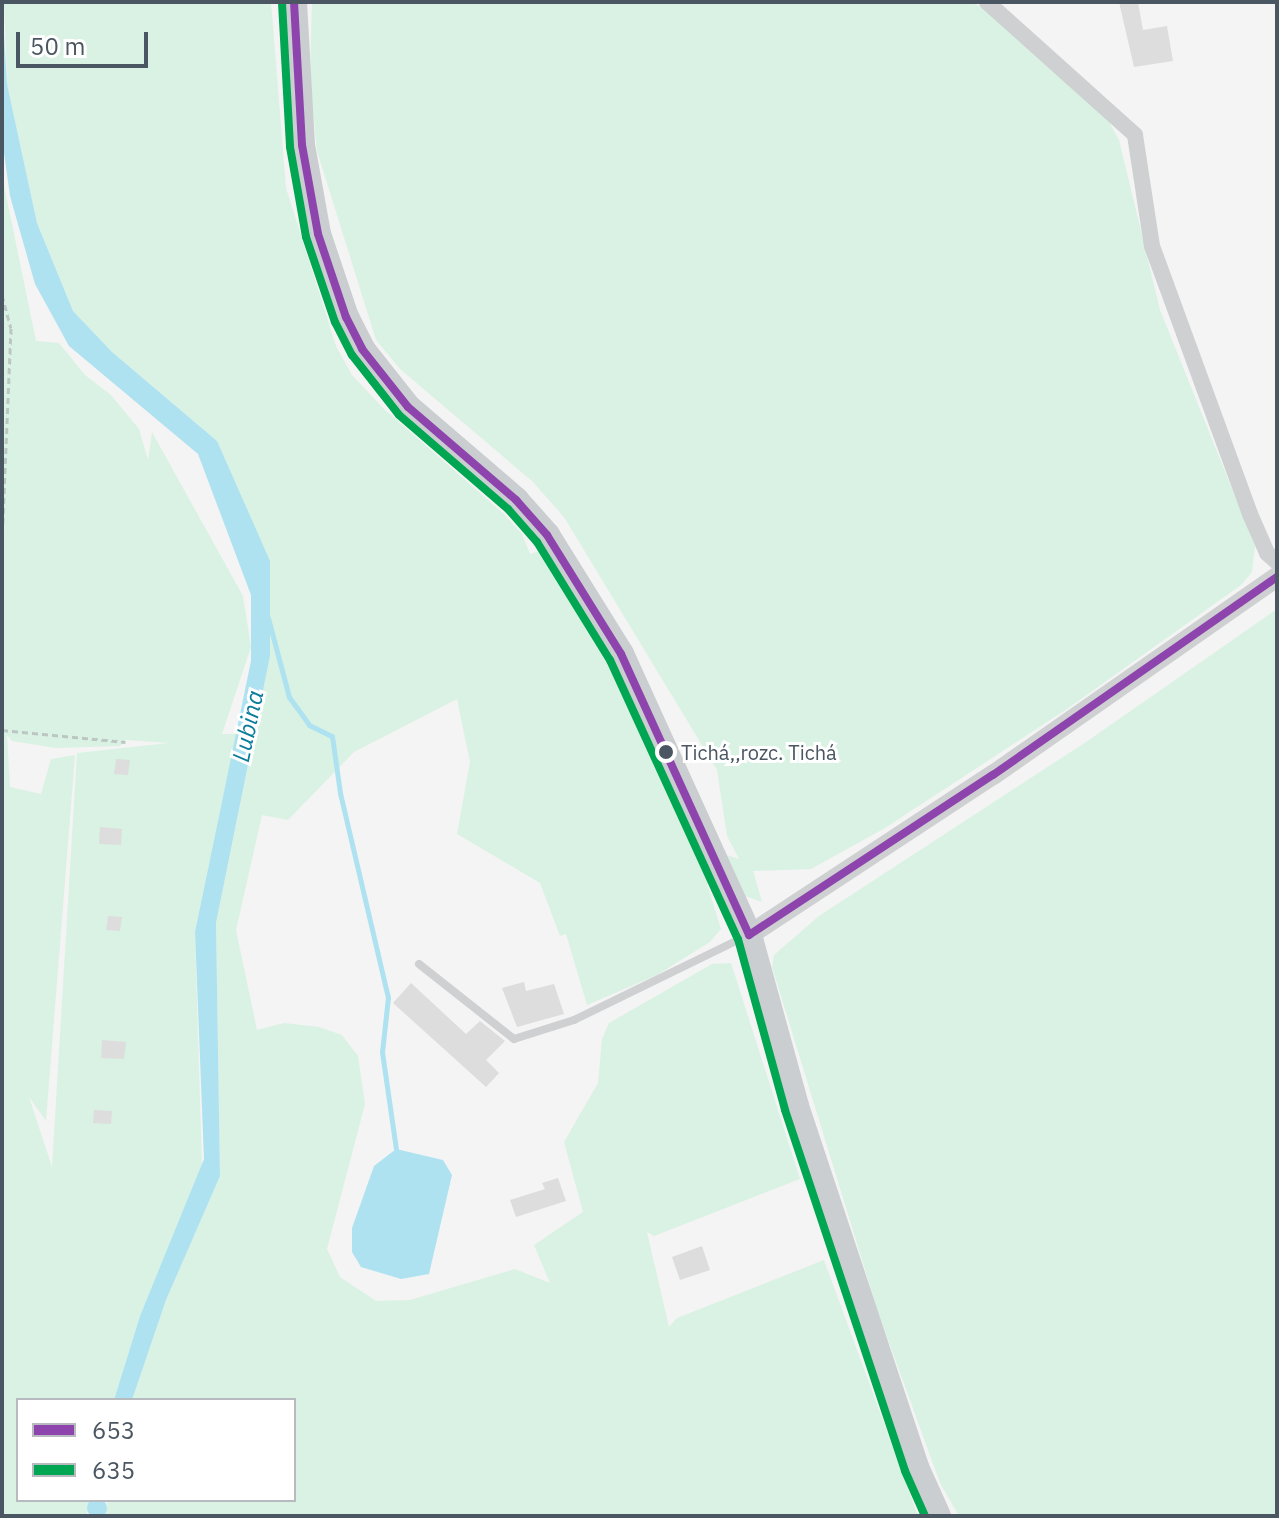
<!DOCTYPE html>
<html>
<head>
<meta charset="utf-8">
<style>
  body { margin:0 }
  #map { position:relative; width:1279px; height:1518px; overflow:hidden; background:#f4f4f4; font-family:"IBM Plex Sans",sans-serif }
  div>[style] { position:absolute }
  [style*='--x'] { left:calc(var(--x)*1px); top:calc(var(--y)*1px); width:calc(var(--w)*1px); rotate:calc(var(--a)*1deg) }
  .green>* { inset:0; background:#d9f2e3 }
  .water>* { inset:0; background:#aee2f0 }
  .round { border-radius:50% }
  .stream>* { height:5px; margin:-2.5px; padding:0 2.5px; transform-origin:2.5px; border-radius:2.5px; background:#aee2f0 }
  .building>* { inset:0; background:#ddddde }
  .path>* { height:3px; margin-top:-1.5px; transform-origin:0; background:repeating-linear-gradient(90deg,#bcc7c4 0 6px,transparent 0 10px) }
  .service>* { height:8px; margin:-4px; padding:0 4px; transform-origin:4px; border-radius:4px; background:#ced0d2 }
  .minor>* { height:16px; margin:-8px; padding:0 8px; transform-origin:8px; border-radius:8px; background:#ced0d2 }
  .tertiary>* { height:20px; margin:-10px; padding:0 10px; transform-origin:10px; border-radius:10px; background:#ced0d2 }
  .primary>* { height:26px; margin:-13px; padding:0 13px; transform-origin:13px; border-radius:13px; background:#caced1 }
  .bus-1>* { height:8px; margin:-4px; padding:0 4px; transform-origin:4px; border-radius:4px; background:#8e44ad }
  .bus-2>* { height:8px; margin:-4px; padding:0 4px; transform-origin:4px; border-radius:4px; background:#00a651 }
  .dots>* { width:22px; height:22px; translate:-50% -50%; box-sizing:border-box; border:4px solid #fff; border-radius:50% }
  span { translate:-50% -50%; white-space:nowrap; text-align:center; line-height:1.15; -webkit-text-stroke:6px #fff; paint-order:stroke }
  .bus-label { font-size:20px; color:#4a5661 }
  .left { translate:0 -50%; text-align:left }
  .water-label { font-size:24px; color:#0c7c9b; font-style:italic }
  .frame { position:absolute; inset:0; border:4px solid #4a5661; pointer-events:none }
  .legend { position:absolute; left:16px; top:1398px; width:280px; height:104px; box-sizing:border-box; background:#fff; border:2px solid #b7bbc0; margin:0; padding:10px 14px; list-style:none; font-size:24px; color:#4a5661 }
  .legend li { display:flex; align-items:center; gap:16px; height:40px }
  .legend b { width:40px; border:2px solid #b7bbc0 }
  .scale { position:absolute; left:16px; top:32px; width:132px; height:36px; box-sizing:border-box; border:4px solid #4a5661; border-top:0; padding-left:10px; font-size:24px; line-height:28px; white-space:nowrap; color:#4a5661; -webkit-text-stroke:6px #fff; paint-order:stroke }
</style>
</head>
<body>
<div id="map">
  <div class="green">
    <i style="clip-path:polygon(4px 2px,271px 2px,286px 188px,336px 346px,352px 375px,384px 409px,504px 514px,522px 534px,530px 554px,543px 550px,610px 666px,714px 882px,707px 884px,721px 929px,710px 942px,657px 975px,587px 1005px,566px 934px,560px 936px,540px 883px,457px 834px,470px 762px,457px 699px,354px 752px,288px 820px,262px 815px,236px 930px,257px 1030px,284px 1023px,319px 1027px,342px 1035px,358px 1056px,365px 1104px,327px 1249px,340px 1277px,376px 1301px,410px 1300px,515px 1269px,550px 1283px,534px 1245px,583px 1212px,564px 1142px,598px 1083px,602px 1039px,609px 1023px,712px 964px,731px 963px,800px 1179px,654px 1236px,647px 1232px,669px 1327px,677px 1318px,824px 1260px,918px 1516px,105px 1516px,108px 1500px,294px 1500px,294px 1400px,132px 1400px,166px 1300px,220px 1176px,216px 923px,270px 656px,217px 441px,112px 352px,73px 311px,37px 223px,7px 84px)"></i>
    <i style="clip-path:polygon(312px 2px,969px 2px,985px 8px,1107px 118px,1119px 140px,1160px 310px,1255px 546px,1252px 572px,1241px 585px,1067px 709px,885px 828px,811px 869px,753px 871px,762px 902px,745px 896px,727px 855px,739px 859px,727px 836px,717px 770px,564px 517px,532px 481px,400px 369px,376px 340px,317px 151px,310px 79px)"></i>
    <i style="clip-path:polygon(evenodd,2px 152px,4px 185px,36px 341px,59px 343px,85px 375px,111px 395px,139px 429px,148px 460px,152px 432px,243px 596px,251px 647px,222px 734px,236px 734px,195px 932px,202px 1167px,140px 1316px,114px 1400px,18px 1400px,18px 1500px,90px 1500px,86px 1516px,2px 1516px,2px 152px,7px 735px,12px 741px,55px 748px,120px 746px,126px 740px,169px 743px,77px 753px,52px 1167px,29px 1097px,46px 1121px,75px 755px,51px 759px,41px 794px,10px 787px,7px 735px)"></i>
    <i style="clip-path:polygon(1277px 609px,1277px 1516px,959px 1516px,940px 1483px,878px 1312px,772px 967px,774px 955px,819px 916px,1089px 740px)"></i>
  </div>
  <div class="water">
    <i style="clip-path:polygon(2px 2px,7px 84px,37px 223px,73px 311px,112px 352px,217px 441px,270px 561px,270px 656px,216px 923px,220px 1176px,166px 1300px,132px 1400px,114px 1400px,140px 1316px,204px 1159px,195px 932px,251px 661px,251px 595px,198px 454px,69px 346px,35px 284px,10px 196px,2px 138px)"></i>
    <i style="clip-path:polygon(396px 1149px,443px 1160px,452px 1175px,429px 1274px,401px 1279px,361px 1267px,352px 1252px,352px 1228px,374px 1166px)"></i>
    <i class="round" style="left:87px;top:1498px;width:20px;height:20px"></i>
  </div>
  <div class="stream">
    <i style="--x:268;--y:618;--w:82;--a:75.1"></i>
    <i style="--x:289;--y:697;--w:34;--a:54"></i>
    <i style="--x:309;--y:725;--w:25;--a:26"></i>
    <i style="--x:332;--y:736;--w:58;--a:82"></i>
    <i style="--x:340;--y:793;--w:210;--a:76.8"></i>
    <i style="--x:388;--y:997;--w:55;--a:96.2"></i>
    <i style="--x:382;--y:1052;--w:98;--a:81.8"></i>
  </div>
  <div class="building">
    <i style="clip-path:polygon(1119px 2px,1138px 2px,1143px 30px,1167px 26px,1173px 61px,1134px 67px)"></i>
    <i style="clip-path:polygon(116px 759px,130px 760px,128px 775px,114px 774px)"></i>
    <i style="clip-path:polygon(100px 827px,122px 829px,121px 845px,99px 844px)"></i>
    <i style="clip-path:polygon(108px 916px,122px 917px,120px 931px,106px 930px)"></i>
    <i style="clip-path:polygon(524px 982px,526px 991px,554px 984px,564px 1014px,517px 1027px,502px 988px)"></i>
    <i style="clip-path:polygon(411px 983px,466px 1034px,480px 1021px,505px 1041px,486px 1060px,499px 1073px,486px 1087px,393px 1003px)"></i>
    <i style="clip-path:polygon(102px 1040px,126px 1042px,124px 1059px,101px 1058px)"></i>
    <i style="clip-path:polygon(94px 1110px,112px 1111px,111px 1124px,93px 1123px)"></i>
    <i style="clip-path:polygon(558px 1178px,566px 1201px,516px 1217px,510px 1200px,545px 1189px,542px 1183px)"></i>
    <i style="clip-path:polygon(702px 1246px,710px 1270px,680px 1280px,672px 1257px)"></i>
  </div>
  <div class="path">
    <i style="--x:2;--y:295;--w:34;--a:75"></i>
    <i style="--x:11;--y:328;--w:215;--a:92.4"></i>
    <i style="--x:2;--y:730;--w:124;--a:5.6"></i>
  </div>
  <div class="service">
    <i style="--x:419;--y:964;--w:121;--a:38.3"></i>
    <i style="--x:514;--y:1039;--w:63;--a:-17.6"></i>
    <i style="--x:574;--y:1020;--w:191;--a:-26"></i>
  </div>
  <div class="minor">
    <i style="--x:987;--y:2;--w:199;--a:41.9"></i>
    <i style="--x:1135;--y:135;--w:112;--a:81.3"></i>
    <i style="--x:1152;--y:246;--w:285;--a:69.9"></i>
    <i style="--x:1250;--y:514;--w:43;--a:66.4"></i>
    <i style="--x:1267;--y:553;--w:13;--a:42"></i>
  </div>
  <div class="tertiary">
    <i style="--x:749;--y:935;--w:292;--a:-33.3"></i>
    <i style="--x:993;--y:775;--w:346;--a:-34.9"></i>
  </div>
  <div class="primary">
    <i style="--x:294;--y:2;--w:143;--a:86.8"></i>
    <i style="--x:302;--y:145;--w:90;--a:79.8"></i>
    <i style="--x:318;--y:234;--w:88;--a:71.4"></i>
    <i style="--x:346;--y:317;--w:36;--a:63"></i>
    <i style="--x:362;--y:349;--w:74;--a:51.6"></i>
    <i style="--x:408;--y:407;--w:143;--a:40.7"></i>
    <i style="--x:516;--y:500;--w:47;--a:48.5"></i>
    <i style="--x:547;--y:535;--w:140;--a:58.1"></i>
    <i style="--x:621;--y:654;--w:309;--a:65.5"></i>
    <i style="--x:749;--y:935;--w:177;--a:74.6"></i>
    <i style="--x:796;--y:1106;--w:380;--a:71.6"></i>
    <i style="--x:916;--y:1467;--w:54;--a:65.8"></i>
  </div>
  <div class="bus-1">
    <i style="--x:294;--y:2;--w:143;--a:86.8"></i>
    <i style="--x:302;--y:145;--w:90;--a:79.8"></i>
    <i style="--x:318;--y:234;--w:88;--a:71.4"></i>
    <i style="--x:346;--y:317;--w:36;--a:63"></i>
    <i style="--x:362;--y:349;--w:74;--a:51.6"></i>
    <i style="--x:408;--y:407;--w:143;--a:40.7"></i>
    <i style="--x:516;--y:500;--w:47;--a:48.5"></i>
    <i style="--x:547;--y:535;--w:140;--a:58.1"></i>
    <i style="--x:621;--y:654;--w:309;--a:65.5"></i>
    <i style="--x:749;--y:935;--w:292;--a:-33.3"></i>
    <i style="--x:993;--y:775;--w:346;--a:-34.9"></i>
  </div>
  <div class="bus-2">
    <i style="--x:282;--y:3;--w:144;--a:86.8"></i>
    <i style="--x:290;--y:147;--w:91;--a:79.9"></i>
    <i style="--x:306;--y:237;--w:90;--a:71.2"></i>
    <i style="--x:335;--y:322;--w:37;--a:63"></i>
    <i style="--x:352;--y:355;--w:76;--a:51.9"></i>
    <i style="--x:399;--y:415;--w:144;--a:40.8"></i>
    <i style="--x:508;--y:509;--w:44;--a:48.7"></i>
    <i style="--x:537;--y:542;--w:139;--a:58.3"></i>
    <i style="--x:610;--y:660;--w:307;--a:65.4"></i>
    <i style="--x:738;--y:939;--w:177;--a:74.6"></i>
    <i style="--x:785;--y:1110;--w:380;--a:71.6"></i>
    <i style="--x:905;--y:1471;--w:49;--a:66"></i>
  </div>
  <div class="dots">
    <i style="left:666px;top:752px;background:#4a5661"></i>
  </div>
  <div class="bus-label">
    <span class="left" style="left:681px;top:752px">Tichá,,rozc. Tichá</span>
  </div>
  <div class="water-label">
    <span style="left:248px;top:726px;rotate:-78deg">Lubina</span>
  </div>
  <div class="frame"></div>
  <ul class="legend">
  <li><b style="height:10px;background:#8e44ad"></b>653</li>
  <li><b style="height:10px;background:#00a651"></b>635</li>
  </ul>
  <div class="scale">50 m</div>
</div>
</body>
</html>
